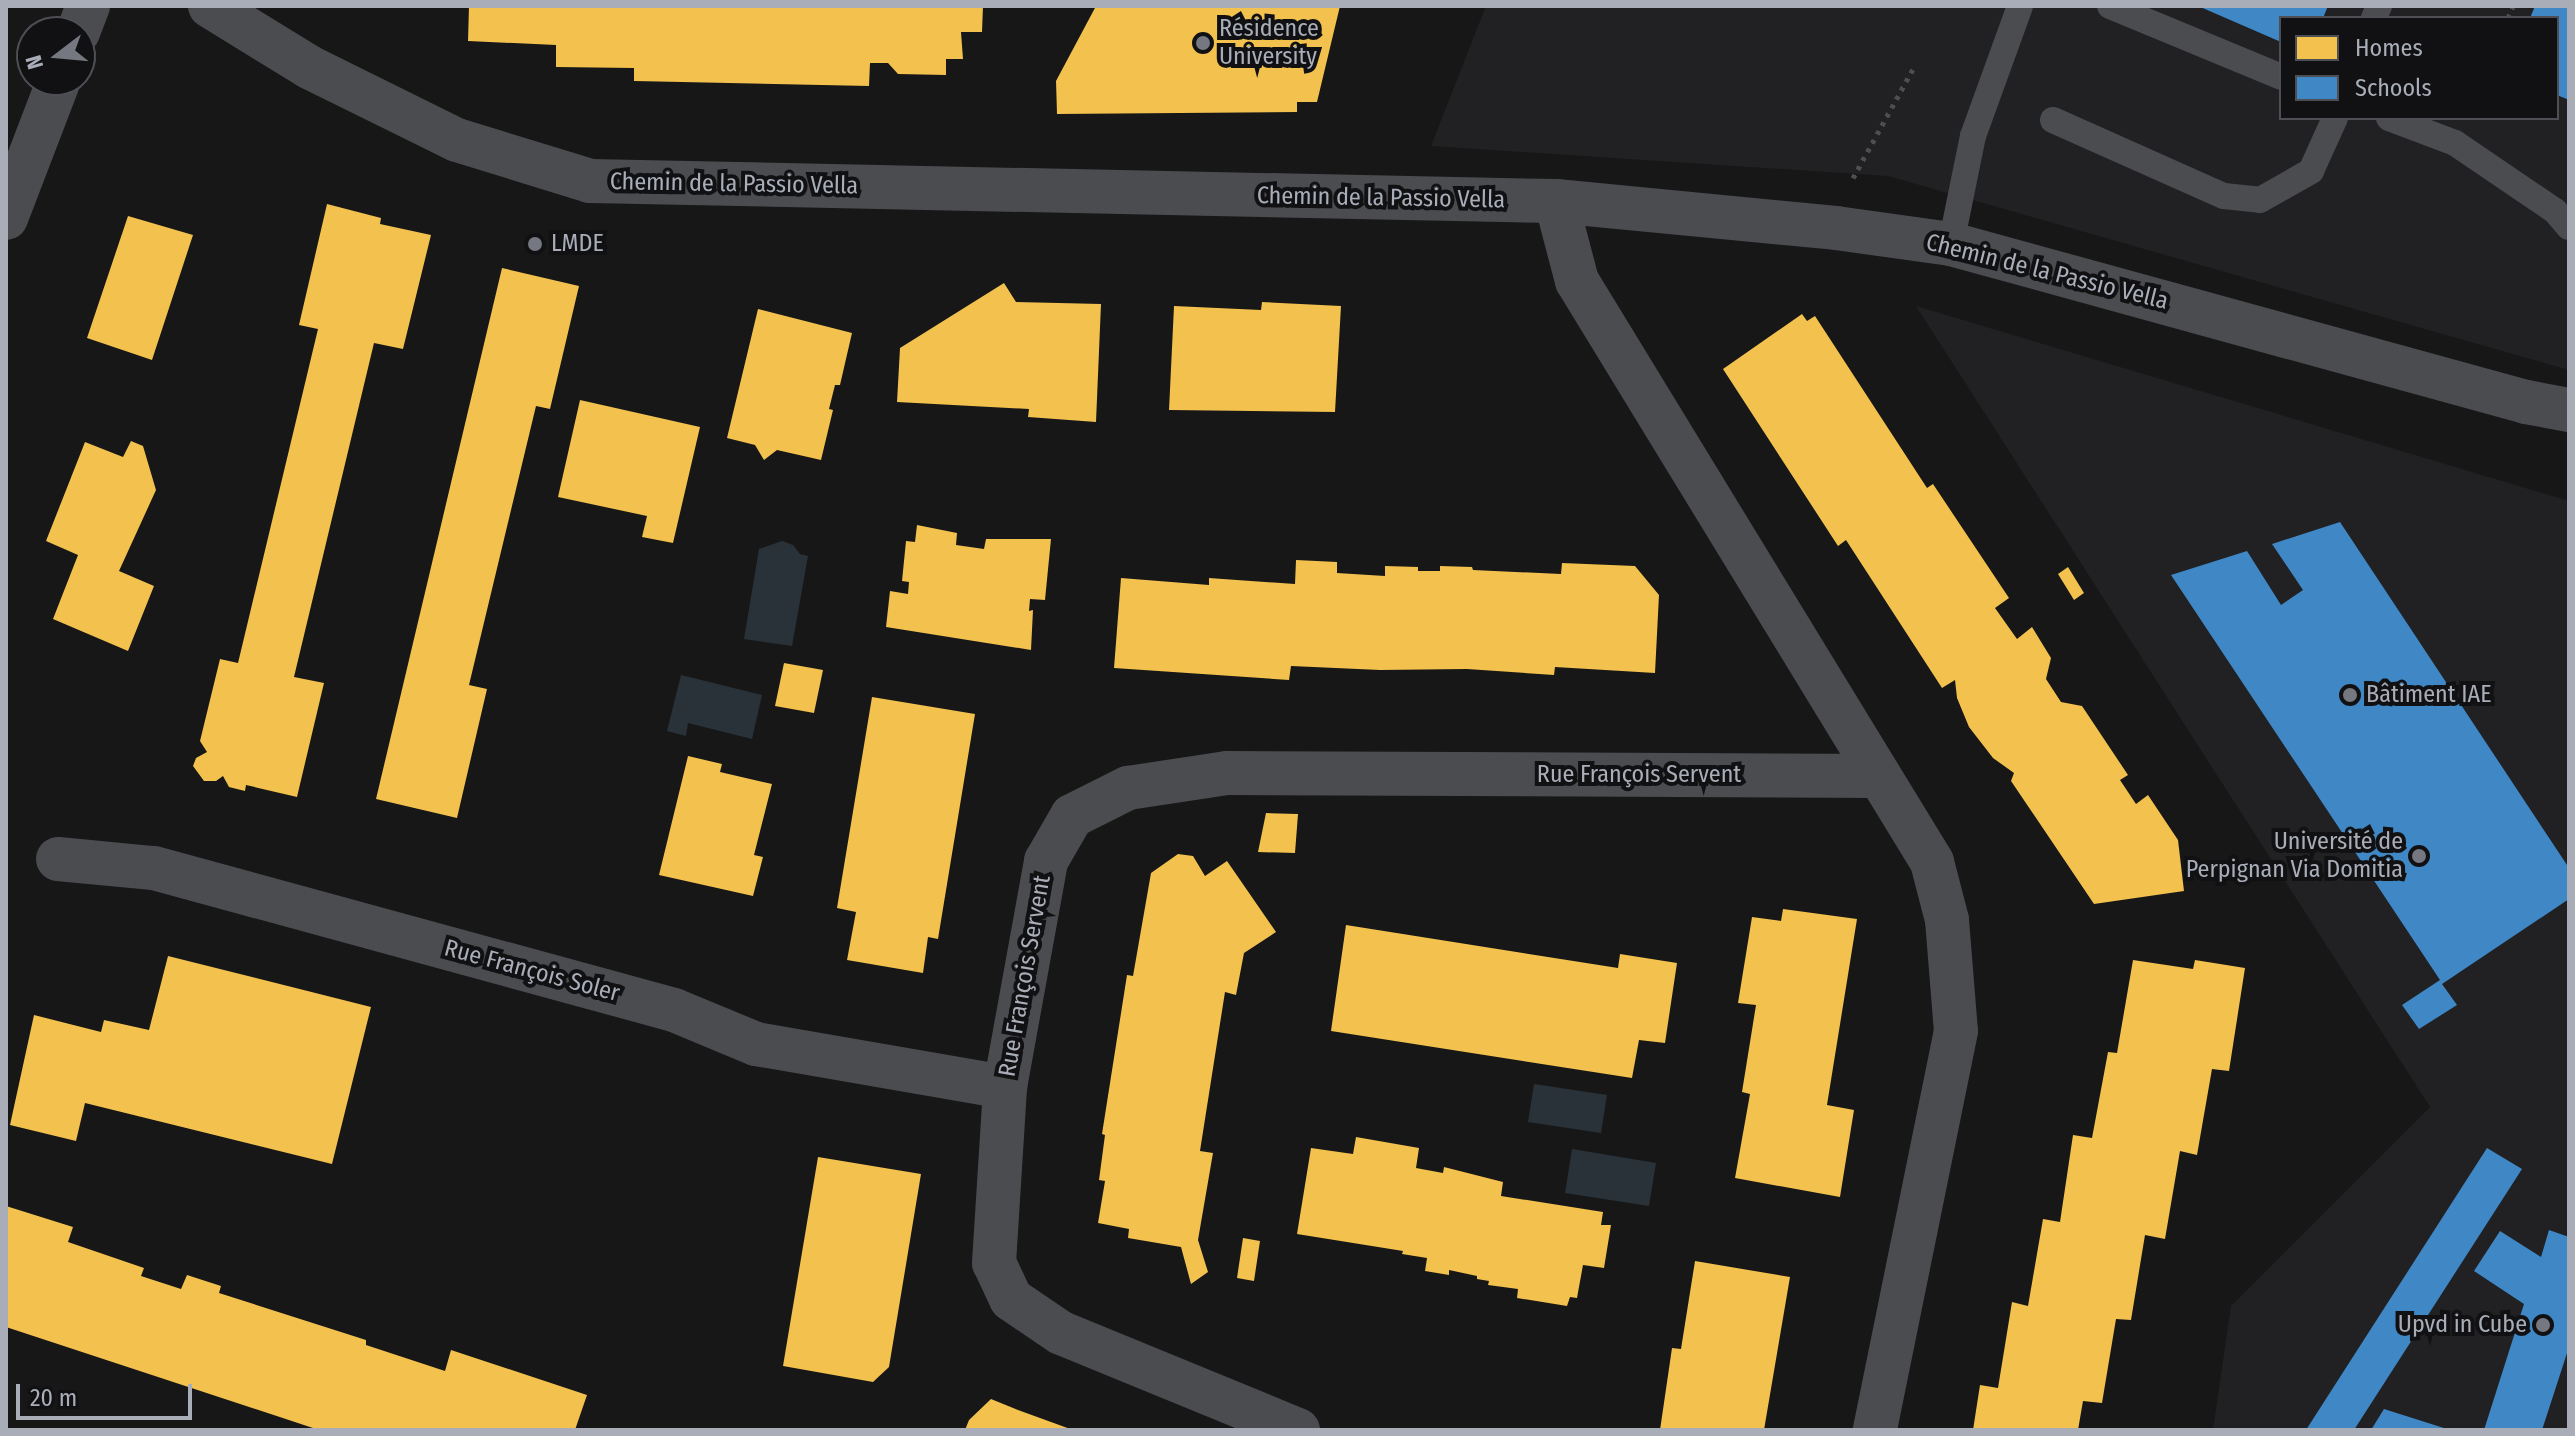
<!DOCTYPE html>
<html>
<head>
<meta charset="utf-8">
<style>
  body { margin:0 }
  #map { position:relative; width:2575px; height:1436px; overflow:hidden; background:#171717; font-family:"Fira Sans Condensed",sans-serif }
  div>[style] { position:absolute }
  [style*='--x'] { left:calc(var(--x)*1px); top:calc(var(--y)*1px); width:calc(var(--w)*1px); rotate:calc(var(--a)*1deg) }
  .built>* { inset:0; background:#212123 }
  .water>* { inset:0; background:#2a3239 }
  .homes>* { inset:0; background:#f2c14e }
  .schools>* { inset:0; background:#3f88c5 }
  .path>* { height:5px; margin-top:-2.5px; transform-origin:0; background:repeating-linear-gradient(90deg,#4d4e52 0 4px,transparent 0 10px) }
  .service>* { height:26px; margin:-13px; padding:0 13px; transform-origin:13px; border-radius:13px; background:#4b4c50 }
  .minor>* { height:44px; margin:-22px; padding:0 22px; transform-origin:22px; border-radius:22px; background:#4b4c50 }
  .dots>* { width:22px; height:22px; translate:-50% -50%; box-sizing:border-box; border:4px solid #111113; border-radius:50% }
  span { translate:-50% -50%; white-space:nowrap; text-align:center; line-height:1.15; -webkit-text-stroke:8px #111113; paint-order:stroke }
  .poi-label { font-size:24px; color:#a8adb8 }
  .left { translate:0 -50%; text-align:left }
  .right { translate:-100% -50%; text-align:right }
  .street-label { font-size:24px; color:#a8adb8 }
  .frame { position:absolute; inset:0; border:8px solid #a8adb8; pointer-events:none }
  .legend { position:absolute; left:2279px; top:16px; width:280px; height:104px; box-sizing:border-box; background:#111113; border:2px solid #4d4f55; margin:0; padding:10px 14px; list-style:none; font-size:24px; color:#a8adb8 }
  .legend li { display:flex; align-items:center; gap:16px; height:40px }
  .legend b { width:40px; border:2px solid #4d4f55 }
  .north { position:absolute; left:16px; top:16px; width:80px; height:80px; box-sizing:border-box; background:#111113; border:2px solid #4d4f55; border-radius:50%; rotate:254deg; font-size:22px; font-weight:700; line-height:32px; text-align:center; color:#a8adb8 }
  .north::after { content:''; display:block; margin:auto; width:28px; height:36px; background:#757880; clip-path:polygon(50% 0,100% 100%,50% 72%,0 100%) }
  .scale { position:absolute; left:16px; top:1384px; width:176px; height:36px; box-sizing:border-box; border:4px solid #a8adb8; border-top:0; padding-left:10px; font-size:24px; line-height:28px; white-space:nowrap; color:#a8adb8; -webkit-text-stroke:6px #111113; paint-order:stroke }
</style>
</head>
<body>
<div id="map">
  <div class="built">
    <i style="clip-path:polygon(evenodd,1486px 6px,2569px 6px,2569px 370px,1888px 176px,1431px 146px,1486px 6px,2281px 18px,2557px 18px,2557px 118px,2281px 118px,2281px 18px)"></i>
    <i style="clip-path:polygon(1916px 306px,2569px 501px,2569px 1430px,2213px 1430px,2231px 1306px,2430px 1107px)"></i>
  </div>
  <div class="water">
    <i style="clip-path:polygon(782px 541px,793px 545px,800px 554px,808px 556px,792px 646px,744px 639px,759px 549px)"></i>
    <i style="clip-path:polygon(681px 675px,762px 695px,752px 739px,688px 723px,686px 736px,667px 731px)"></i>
    <i style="clip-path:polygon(1534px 1084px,1607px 1095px,1601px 1133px,1528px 1122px)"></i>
    <i style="clip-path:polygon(1572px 1149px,1656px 1163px,1649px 1206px,1565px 1193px)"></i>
  </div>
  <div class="homes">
    <i style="clip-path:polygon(469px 6px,983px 6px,982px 32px,961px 32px,963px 59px,946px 59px,946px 75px,898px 74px,888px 63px,870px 63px,869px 86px,634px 81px,634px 68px,556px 67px,556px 45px,468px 41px)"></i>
    <i style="clip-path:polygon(1096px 6px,1340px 6px,1317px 102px,1297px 102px,1297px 112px,1057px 114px,1056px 81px)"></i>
    <i style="clip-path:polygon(327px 204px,381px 218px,380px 224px,431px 235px,403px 349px,374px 343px,294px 677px,324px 683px,297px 797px,246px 785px,245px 791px,229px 787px,223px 776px,216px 781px,204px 781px,193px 766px,196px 758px,207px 752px,200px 741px,220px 659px,238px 663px,318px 329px,299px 325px)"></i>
    <i style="clip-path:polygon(128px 216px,193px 235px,152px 360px,87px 338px)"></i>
    <i style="clip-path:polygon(502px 268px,579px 286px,550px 409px,536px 406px,469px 685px,487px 689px,457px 818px,376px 799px)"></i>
    <i style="clip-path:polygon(1004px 283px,1016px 302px,1101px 304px,1096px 422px,1028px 417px,1029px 409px,897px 402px,900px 348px)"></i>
    <i style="clip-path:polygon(1262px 302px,1341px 306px,1335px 412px,1169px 410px,1174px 306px,1261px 310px)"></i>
    <i style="clip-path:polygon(758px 309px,852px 333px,840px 385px,835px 385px,829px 409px,833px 410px,821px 460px,777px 450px,764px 460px,755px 445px,727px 438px)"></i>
    <i style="clip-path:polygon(1802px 314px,1807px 321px,1815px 316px,1927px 488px,1933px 484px,2009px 598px,1995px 608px,2017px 639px,2032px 627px,2051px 658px,2046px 679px,2061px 702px,2082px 706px,2128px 775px,2120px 780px,2136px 804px,2148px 795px,2178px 840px,2184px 891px,2094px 904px,2011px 781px,2014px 773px,1993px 758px,1969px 727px,1957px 698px,1955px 680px,1942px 688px,1846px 540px,1838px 546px,1723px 369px)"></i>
    <i style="clip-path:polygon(580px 400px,700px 427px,673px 543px,642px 537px,647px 516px,558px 497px)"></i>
    <i style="clip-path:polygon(131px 441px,143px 446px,156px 490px,119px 571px,154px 586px,128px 651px,53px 619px,78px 555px,46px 541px,85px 442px,123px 457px)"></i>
    <i style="clip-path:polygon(917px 525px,957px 533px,956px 545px,984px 549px,986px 539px,1051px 539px,1045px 600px,1030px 599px,1029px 611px,1033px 610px,1031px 650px,886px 627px,890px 591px,908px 594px,909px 582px,902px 581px,906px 541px,915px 542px)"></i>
    <i style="clip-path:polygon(1296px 560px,1337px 562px,1337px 573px,1385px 576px,1385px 566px,1418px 567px,1418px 571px,1440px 571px,1440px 566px,1472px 567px,1473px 570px,1561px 574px,1562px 563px,1635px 566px,1659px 595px,1655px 673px,1555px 667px,1554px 675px,1467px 669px,1380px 670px,1291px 666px,1289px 680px,1114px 668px,1121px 578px,1209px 585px,1209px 578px,1295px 584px)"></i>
    <i style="clip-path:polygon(2068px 567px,2084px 593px,2074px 600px,2058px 574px)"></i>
    <i style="clip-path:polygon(784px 663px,823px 670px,814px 713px,775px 706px)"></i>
    <i style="clip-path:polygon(872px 697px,975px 714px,938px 939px,928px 937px,923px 973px,847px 960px,856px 912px,837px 908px)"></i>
    <i style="clip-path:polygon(688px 756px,722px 764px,720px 772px,772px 784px,754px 855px,763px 857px,753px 896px,659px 875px)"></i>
    <i style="clip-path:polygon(1266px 813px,1298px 814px,1295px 853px,1258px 852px)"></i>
    <i style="clip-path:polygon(1178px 854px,1193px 856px,1205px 876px,1227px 861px,1276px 932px,1244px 953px,1236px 995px,1225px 992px,1200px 1151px,1213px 1153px,1198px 1240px,1208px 1272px,1191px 1284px,1181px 1247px,1128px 1238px,1129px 1229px,1098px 1223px,1105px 1181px,1099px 1180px,1105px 1135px,1102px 1134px,1127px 975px,1133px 976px,1151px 873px)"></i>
    <i style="clip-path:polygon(1783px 909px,1857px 919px,1827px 1105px,1854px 1110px,1840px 1197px,1735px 1178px,1750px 1094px,1742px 1092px,1756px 1005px,1738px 1003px,1752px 917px,1781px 921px)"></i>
    <i style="clip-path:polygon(1346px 925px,1618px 968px,1620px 954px,1677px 963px,1665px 1043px,1639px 1040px,1632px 1078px,1331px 1031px)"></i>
    <i style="clip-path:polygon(168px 956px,371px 1007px,332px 1164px,85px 1103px,76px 1141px,10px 1125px,34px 1015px,101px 1032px,104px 1020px,149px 1030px)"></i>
    <i style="clip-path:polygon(2133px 960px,2193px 969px,2195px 960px,2245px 968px,2229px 1071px,2212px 1069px,2197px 1155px,2180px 1151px,2165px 1239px,2145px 1235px,2131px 1320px,2116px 1319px,2102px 1403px,2083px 1401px,2078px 1430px,1973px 1430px,1980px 1385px,1998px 1388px,2012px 1302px,2028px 1306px,2043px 1219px,2060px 1222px,2073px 1135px,2092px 1138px,2108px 1052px,2117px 1053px)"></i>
    <i style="clip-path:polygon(1356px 1137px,1419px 1148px,1416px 1168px,1443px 1173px,1444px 1167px,1503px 1182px,1501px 1196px,1603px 1212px,1601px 1225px,1611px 1225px,1604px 1268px,1583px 1265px,1577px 1298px,1570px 1297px,1567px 1306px,1517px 1298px,1518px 1289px,1488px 1285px,1489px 1281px,1477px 1279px,1477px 1276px,1449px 1270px,1449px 1275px,1425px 1271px,1427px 1258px,1402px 1254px,1403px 1251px,1297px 1234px,1311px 1148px,1353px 1154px)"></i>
    <i style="clip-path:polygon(818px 1157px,921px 1174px,889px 1367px,873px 1382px,783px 1366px)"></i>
    <i style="clip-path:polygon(6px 1206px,73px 1227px,68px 1242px,144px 1268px,141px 1276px,181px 1289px,187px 1275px,221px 1286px,219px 1293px,366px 1340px,366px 1345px,445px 1371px,451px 1350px,587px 1395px,575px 1430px,319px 1430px,6px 1327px)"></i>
    <i style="clip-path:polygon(1243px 1238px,1260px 1241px,1254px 1281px,1237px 1278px)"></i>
    <i style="clip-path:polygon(1695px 1261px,1790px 1277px,1764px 1430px,1660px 1430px,1672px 1348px,1681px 1349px)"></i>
    <i style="clip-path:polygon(991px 1399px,1018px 1410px,1073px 1430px,965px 1430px,969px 1420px)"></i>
  </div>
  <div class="schools">
    <i style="clip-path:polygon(2198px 6px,2328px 6px,2323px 18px,2281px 18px,2281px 42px)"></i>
    <i style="clip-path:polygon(2535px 6px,2569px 6px,2569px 100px,2557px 95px,2557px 18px,2530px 18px)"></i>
    <i style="clip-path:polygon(2340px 522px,2569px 868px,2569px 899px,2442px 984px,2457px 1005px,2419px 1029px,2402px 1005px,2440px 980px,2171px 575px,2247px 551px,2281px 605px,2303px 590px,2272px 544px)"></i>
    <i style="clip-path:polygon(2487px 1148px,2522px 1169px,2354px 1430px,2306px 1430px)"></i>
    <i style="clip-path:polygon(2549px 1230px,2569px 1237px,2569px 1347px,2542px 1430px,2484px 1430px,2524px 1304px,2474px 1271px,2500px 1231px,2541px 1257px)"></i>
    <i style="clip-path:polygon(2384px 1409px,2447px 1429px,2447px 1430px,2371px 1430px)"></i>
  </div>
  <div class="path">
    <i style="--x:2508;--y:18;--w:13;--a:-67"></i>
    <i style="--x:1853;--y:178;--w:127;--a:-61.2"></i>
  </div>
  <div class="service">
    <i style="--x:2110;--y:6;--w:185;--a:22.5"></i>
    <i style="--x:2374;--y:18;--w:13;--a:-67"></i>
    <i style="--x:2389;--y:118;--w:71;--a:20.7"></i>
    <i style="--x:2455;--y:143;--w:121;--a:34.2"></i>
    <i style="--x:2555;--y:211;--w:21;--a:49"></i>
    <i style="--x:2053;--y:120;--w:187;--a:24"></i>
    <i style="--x:2224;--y:196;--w:36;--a:6"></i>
    <i style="--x:2260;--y:200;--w:59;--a:-29.6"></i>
    <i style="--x:2311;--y:171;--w:58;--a:-65.6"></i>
    <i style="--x:1951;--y:244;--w:110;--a:-78.5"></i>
    <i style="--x:1973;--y:136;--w:138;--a:-70.1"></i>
  </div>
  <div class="minor">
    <i style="--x:210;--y:6;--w:116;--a:31.6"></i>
    <i style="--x:309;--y:67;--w:165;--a:26.3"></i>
    <i style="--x:457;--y:140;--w:139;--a:17.1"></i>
    <i style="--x:590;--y:181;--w:966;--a:1.19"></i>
    <i style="--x:1556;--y:201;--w:281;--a:5.5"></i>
    <i style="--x:1836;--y:228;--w:116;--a:7.9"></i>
    <i style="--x:1951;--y:244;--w:596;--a:15.36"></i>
    <i style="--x:2526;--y:402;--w:44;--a:10.5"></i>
    <i style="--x:78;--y:32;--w:28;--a:-69"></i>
    <i style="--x:1556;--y:201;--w:83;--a:75.3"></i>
    <i style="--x:1577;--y:281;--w:681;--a:58.57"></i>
    <i style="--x:1932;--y:862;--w:60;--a:75.5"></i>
    <i style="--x:1947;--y:920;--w:111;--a:85.4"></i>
    <i style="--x:1956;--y:1031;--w:407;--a:101.5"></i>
    <i style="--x:6;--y:218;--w:148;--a:-69"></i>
    <i style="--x:58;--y:859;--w:96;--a:5.4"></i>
    <i style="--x:154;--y:868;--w:539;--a:15.27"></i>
    <i style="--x:674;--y:1010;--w:89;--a:22.5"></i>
    <i style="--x:756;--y:1044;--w:253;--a:9.8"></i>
    <i style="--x:1298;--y:1430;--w:256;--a:-157.7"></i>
    <i style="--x:1061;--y:1333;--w:60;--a:-145.8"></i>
    <i style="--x:1011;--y:1299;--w:40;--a:-115"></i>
    <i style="--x:994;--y:1263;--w:176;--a:-86.4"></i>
    <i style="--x:1005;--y:1087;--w:230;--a:-79.7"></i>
    <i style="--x:1046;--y:861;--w:52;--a:-60"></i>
    <i style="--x:1072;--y:816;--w:63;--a:-26.6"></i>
    <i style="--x:1128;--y:788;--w:100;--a:-8.6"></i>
    <i style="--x:1227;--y:773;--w:650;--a:0.26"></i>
  </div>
  <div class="dots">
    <i style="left:1203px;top:43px;background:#757880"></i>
    <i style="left:535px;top:244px;background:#757880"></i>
    <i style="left:2350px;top:695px;background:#757880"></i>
    <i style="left:2419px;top:856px;background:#757880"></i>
    <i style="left:2543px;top:1325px;background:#757880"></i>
  </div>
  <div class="poi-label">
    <span class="left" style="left:1219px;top:43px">Résidence<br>University</span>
    <span class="left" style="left:551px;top:244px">LMDE</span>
    <span class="left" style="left:2366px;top:695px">Bâtiment IAE</span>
    <span class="right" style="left:2403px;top:856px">Université de<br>Perpignan Via Domitia</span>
    <span class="right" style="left:2527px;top:1325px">Upvd in Cube</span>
  </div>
  <div class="street-label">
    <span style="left:734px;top:184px;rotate:1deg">Chemin de la Passio Vella</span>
    <span style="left:1381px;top:198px;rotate:1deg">Chemin de la Passio Vella</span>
    <span style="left:2047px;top:272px;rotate:14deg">Chemin de la Passio Vella</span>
    <span style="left:1639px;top:775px">Rue François Servent</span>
    <span style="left:532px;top:971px;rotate:15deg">Rue François Soler</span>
    <span style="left:1025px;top:976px;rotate:-80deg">Rue François Servent</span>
  </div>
  <div class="frame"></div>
  <ul class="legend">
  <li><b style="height:22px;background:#f2c14e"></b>Homes</li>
  <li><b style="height:22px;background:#3f88c5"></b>Schools</li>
  </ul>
  <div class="north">N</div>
  <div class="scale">20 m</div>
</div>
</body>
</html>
